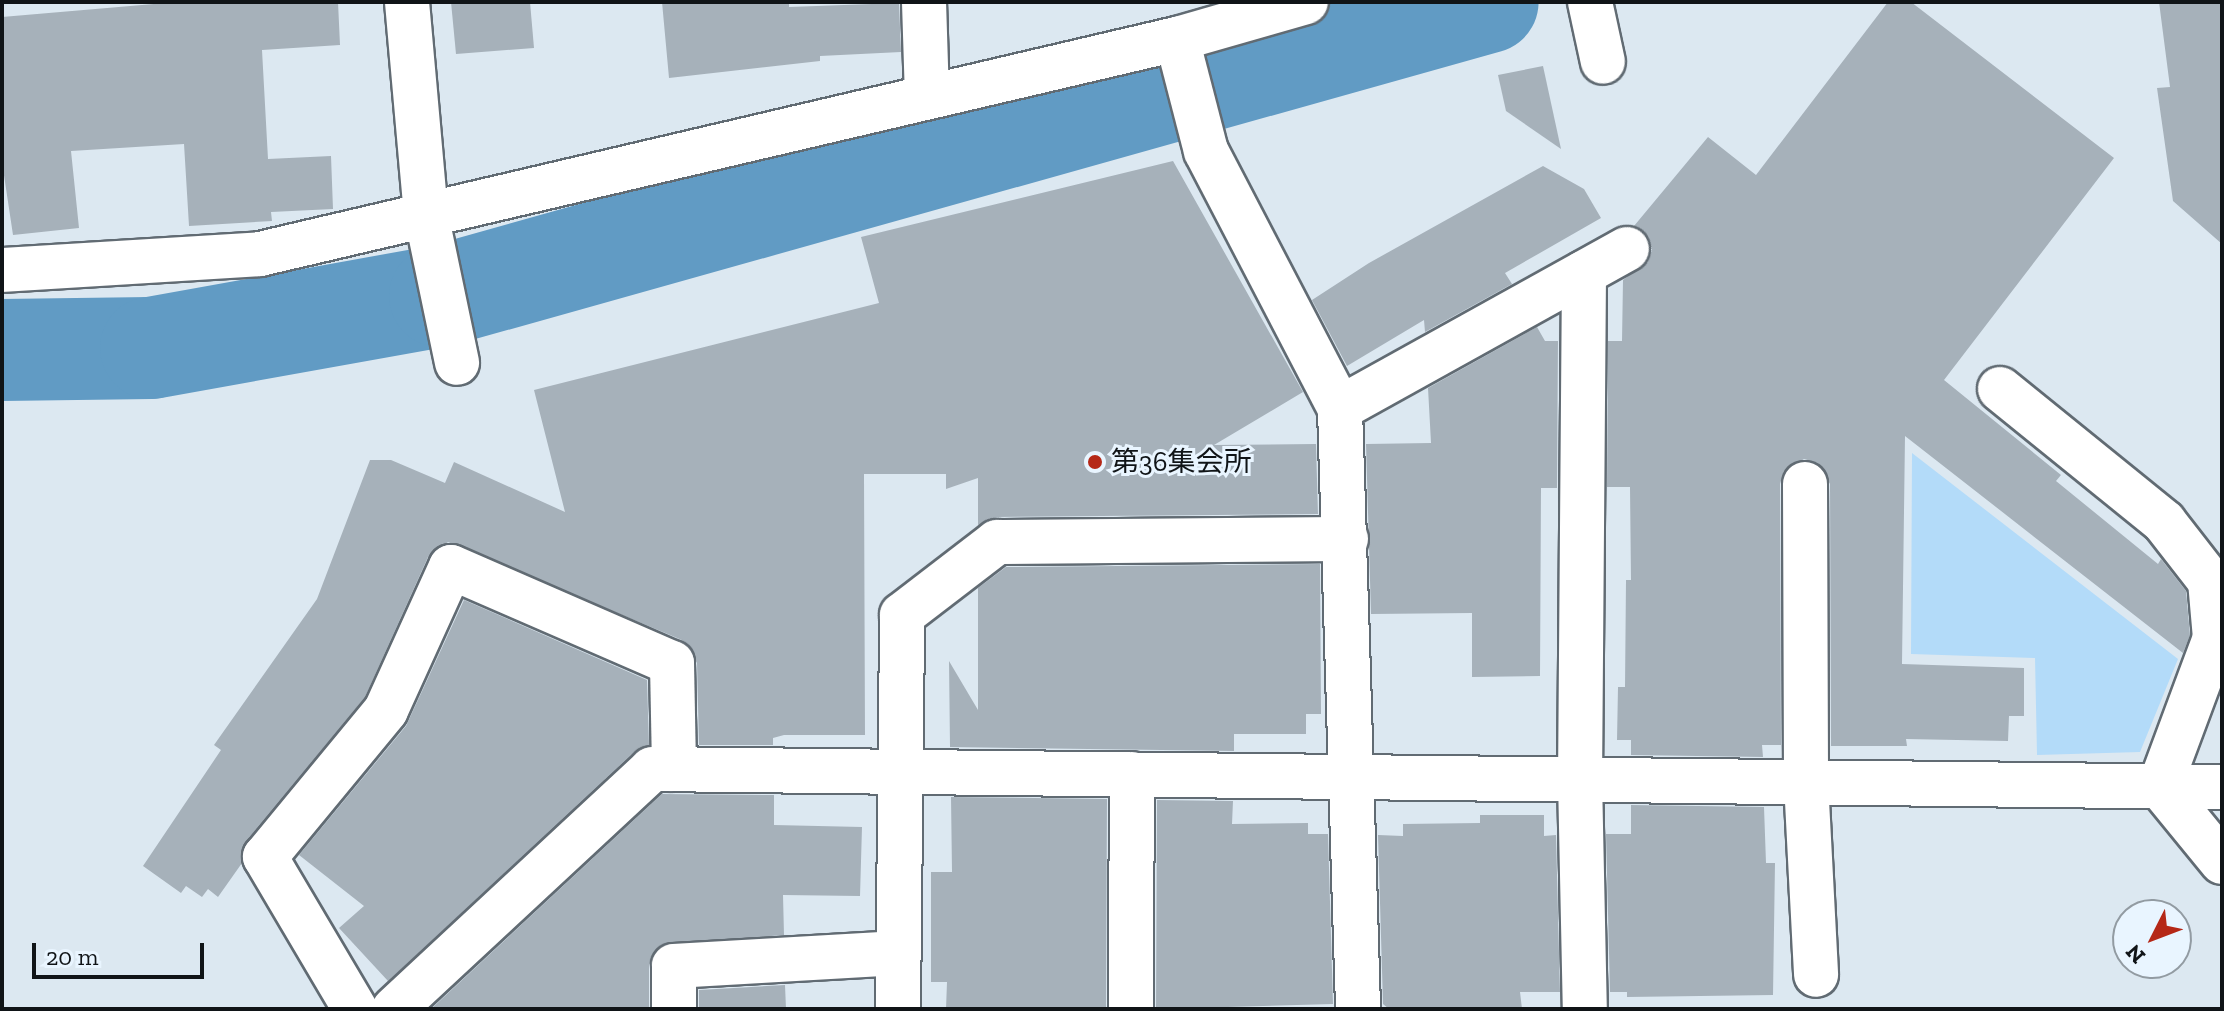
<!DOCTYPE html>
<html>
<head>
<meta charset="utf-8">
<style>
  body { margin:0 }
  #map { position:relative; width:2224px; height:1011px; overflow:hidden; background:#dce8f1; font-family:"Zilla Slab","Noto Sans JP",serif }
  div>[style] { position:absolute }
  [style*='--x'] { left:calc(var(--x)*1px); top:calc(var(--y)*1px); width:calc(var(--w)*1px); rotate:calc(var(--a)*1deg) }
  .green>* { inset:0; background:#b3dbf9 }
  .river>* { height:102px; margin:-51px; padding:0 51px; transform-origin:51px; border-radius:51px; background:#619bc4 }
  .building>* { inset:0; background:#a6b1ba }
  .roads { filter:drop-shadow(2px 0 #616b73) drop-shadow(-2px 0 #616b73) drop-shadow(0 2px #616b73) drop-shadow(0 -2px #616b73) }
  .minor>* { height:44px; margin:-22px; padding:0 22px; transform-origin:22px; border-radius:22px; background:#fff }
  .dots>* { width:22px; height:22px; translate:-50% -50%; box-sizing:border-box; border:4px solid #e9f5ff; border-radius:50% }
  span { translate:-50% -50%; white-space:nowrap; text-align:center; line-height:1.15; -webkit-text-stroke:6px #e9f5ff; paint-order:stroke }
  .poi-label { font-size:28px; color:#101417 }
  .left { translate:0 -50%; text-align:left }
  .frame { position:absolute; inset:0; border:4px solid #101417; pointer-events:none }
  .north { position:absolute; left:2112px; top:899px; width:80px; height:80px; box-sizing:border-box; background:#e9f5ff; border:2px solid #929ba2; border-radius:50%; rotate:228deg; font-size:22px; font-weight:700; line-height:32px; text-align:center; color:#101417 }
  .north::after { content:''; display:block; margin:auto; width:28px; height:36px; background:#b52817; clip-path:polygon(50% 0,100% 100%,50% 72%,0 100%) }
  .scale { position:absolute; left:32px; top:943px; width:172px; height:36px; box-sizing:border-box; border:4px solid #101417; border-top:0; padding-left:10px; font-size:24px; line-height:28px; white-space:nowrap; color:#101417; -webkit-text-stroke:6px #e9f5ff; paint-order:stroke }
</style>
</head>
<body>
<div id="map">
  <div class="green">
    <i style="clip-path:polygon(1912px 453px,2178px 659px,2140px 752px,2037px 755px,2035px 658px,1911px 654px)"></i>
  </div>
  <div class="river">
    <i style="--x:2;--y:350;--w:149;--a:-0.8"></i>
    <i style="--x:151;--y:348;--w:294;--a:-10.2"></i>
    <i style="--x:440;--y:296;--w:1088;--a:-15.67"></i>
  </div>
  <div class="building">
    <i style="clip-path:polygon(177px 2px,338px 2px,340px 45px,262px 50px,268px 159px,331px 156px,333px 209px,271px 212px,272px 221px,189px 226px,184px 144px,71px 151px,79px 228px,13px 235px,2px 162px,2px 17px)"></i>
    <i style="clip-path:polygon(451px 2px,530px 2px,534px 48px,456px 54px)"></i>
    <i style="clip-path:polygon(662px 2px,789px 2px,789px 7px,899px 3px,901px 52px,820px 56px,820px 61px,669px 78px)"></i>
    <i style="clip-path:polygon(1888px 2px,1911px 2px,2114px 158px,1944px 380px,2061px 475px,2056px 481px,2158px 564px,2161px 559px,2186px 591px,2190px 635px,2183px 653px,1905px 436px,1902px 664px,2024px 668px,2024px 716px,2009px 716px,2008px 741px,1906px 739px,1907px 746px,1831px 746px,1830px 484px,1818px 463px,1804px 459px,1784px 471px,1780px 484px,1781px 745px,1762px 745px,1763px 757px,1631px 755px,1631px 740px,1617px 740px,1618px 687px,1625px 687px,1626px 580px,1631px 580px,1630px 487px,1607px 487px,1608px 341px,1622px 341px,1623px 280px,1648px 262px,1652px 250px,1648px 236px,1634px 226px,1708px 137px,1756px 175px)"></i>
    <i style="clip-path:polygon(2159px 2px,2222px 2px,2222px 244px,2173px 201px,2157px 88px,2170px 87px)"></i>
    <i style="clip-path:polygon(1543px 66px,1561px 149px,1506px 111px,1498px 75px)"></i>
    <i style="clip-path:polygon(1173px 161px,1303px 392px,1214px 445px,1316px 444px,1318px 514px,997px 517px,978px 525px,978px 478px,946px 489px,946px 474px,864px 474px,865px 735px,784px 735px,773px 738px,773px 745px,699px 745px,697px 663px,682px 640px,448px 542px,428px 557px,365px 697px,246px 841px,242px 863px,218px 897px,208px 889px,202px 897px,186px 886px,181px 893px,143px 866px,221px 750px,214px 745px,317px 599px,370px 460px,391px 460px,445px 483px,454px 462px,565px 512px,534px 390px,879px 303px,861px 237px)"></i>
    <i style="clip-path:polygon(1543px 166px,1584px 189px,1601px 218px,1505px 273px,1512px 284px,1425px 332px,1424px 320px,1347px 366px,1312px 300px,1369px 263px)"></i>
    <i style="clip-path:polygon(1537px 327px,1545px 341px,1558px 341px,1557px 488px,1541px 488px,1540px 676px,1472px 677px,1472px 613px,1371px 614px,1366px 444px,1431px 443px,1428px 388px)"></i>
    <i style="clip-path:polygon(1320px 564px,1321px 714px,1306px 714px,1306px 734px,1234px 734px,1234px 751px,950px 747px,949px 661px,978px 710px,978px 588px,1006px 567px)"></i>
    <i style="clip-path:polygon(464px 600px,647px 680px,649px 745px,635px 751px,388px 981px,339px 928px,364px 906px,299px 855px,406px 726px)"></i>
    <i style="clip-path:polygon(662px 794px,774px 795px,774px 825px,862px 827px,860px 896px,783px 895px,784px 935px,661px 945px,649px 965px,649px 1009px,431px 1009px)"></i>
    <i style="clip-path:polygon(951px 797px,1107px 799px,1106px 1009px,946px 1009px,947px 982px,931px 982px,931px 872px,952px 872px)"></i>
    <i style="clip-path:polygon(1157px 800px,1233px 801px,1232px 824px,1308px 823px,1308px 834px,1328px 834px,1333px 1004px,1156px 1009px)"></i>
    <i style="clip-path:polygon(1631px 805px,1764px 807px,1766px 863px,1775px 863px,1773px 995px,1627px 997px,1627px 992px,1610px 992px,1606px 834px,1631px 834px)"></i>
    <i style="clip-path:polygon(1480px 815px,1544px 815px,1544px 836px,1556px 835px,1560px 992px,1520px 992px,1522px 1009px,1389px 1009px,1383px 1004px,1378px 835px,1403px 836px,1403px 824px,1480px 823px)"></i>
    <i style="clip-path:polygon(785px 985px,786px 1009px,699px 1009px,699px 990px)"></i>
  </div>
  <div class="roads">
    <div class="minor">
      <i style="--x:407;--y:2;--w:213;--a:84.9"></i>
      <i style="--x:426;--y:214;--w:152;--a:78.2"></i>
      <i style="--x:924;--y:2;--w:95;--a:88.2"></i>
      <i style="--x:1590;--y:2;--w:61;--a:77.8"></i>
      <i style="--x:1177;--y:39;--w:116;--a:75.5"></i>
      <i style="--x:1206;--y:151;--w:290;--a:62.5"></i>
      <i style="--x:1340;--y:408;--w:601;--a:88.28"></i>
      <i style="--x:2;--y:270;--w:258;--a:-3.5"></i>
      <i style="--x:260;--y:254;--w:942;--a:-13.2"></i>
      <i style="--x:1177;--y:39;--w:134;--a:-16"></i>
      <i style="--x:1584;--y:273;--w:506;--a:90.45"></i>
      <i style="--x:1580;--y:779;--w:230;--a:88.8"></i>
      <i style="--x:2000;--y:389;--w:211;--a:39"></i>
      <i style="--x:2164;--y:522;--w:75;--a:52.1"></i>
      <i style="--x:2210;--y:581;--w:57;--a:85"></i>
      <i style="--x:2215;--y:638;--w:158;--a:110.4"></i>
      <i style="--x:2160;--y:786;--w:98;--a:50.8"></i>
      <i style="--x:1340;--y:408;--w:328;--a:-29"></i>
      <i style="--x:1805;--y:484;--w:298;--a:89.8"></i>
      <i style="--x:1806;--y:782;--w:193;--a:87"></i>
      <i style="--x:355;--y:1009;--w:177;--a:-120.6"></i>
      <i style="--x:265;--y:857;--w:190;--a:-50.5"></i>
      <i style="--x:386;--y:710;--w:157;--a:-65.6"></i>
      <i style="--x:451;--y:567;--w:241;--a:23.5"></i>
      <i style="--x:672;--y:663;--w:106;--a:88.9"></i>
      <i style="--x:394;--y:1009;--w:352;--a:-42.9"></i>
      <i style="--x:652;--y:769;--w:1570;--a:0.66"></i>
      <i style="--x:674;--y:1009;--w:43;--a:-90"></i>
      <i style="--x:674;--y:966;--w:225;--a:-3.3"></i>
      <i style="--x:898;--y:1009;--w:394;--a:-89.4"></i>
      <i style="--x:902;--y:615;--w:120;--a:-37.5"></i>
      <i style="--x:997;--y:542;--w:349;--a:-0.5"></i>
      <i style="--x:1131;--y:1009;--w:235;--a:-89.8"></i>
    </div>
  </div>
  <div class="dots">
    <i style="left:1095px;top:462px;background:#b52817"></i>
  </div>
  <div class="poi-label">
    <span class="left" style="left:1111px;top:462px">第36集会所</span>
  </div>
  <div class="frame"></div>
  <div class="north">N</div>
  <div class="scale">20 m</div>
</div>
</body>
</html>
